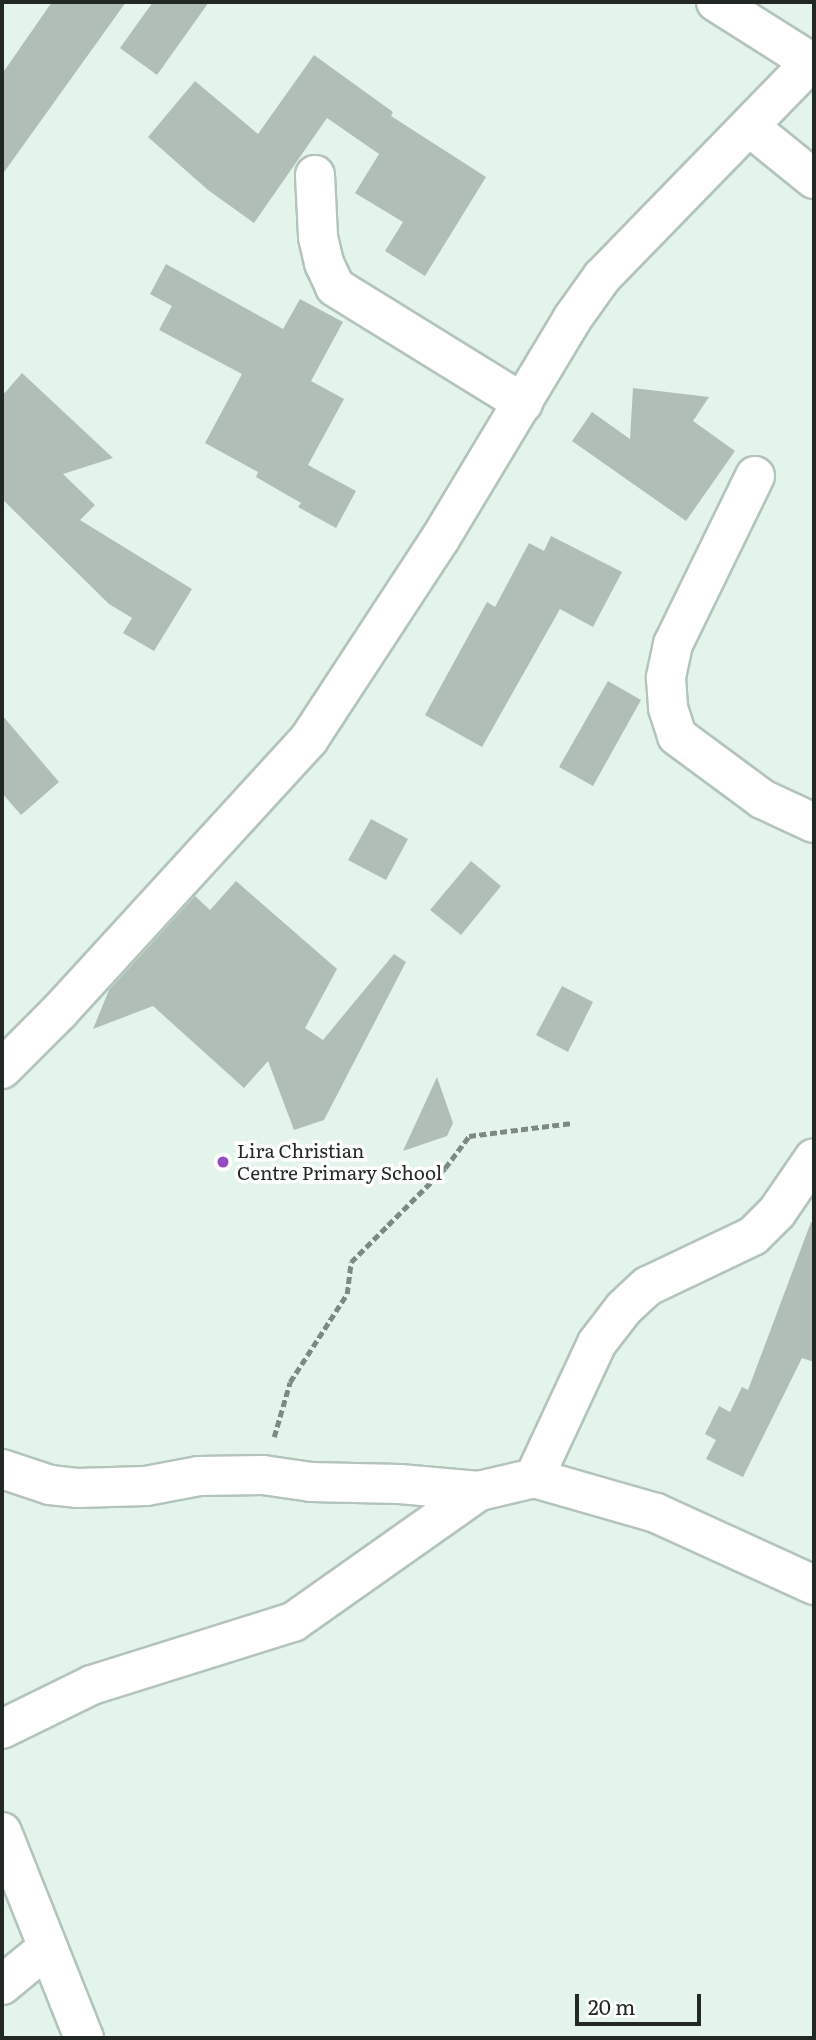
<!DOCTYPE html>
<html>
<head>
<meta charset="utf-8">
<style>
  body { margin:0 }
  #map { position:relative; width:816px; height:2040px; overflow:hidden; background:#e3f5eb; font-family:Literata,serif }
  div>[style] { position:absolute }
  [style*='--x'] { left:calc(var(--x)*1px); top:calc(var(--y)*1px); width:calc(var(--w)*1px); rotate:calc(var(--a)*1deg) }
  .building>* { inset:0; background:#afbfb6 }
  .path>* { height:4.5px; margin-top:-2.25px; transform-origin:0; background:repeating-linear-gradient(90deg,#7d8983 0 7px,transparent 0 10.5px) }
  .roads { filter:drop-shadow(2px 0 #b3c4bb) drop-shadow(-2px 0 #b3c4bb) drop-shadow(0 2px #b3c4bb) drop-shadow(0 -2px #b3c4bb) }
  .minor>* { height:38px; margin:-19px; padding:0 19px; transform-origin:19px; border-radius:19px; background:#fff }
  .dots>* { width:19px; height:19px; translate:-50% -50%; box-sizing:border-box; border:4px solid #fff; border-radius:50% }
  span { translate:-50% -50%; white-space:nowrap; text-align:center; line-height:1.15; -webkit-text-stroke:7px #fff; paint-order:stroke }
  .poi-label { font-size:19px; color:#222925 }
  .left { translate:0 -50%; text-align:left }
  .frame { position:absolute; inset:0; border:4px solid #222925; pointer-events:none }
  .scale { position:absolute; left:575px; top:1994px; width:126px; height:32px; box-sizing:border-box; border:4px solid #222925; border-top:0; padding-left:9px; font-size:21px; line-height:24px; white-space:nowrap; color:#222925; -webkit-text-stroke:5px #fff; paint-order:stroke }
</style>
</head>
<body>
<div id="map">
  <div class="building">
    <i style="clip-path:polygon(52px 2px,126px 2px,2px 175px,2px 74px)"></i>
    <i style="clip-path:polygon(153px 2px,209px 2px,157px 75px,120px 48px)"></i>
    <i style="clip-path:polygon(314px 55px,393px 112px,391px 116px,486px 177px,425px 276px,385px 251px,403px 222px,355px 193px,379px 154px,327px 118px,254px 223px,208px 190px,148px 137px,195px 81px,258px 134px)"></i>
    <i style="clip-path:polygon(166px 264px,283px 329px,300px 299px,343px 322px,311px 381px,344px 399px,308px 465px,356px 491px,336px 528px,298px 507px,301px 503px,256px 477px,258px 472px,205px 443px,242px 374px,159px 330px,172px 306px,150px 294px)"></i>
    <i style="clip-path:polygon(22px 373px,113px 458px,63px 474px,95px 505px,80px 520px,192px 589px,154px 651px,123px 633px,132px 618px,109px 604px,2px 499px,2px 396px)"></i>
    <i style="clip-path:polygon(633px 388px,709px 397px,693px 421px,735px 451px,686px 521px,572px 441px,592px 412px,630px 439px)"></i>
    <i style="clip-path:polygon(551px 536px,622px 572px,593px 627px,560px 609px,482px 747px,425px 715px,487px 602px,495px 607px,529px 543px,544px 551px)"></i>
    <i style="clip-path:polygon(608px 681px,641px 700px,593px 786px,559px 767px)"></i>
    <i style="clip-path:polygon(2px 715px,59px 782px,21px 815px,2px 793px)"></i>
    <i style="clip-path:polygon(371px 819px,408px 839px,386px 880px,348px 860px)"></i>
    <i style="clip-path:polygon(471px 861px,501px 886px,461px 935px,430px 910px)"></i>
    <i style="clip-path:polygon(236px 881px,337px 969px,305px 1028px,323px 1040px,394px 954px,406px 962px,324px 1120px,294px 1130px,268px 1061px,244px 1088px,153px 1006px,93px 1029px,109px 990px,195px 896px,210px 910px)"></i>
    <i style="clip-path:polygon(562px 986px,593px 1002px,568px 1052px,536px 1035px)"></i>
    <i style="clip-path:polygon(437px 1077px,453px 1123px,447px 1136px,403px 1151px)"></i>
    <i style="clip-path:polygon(811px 1222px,814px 1223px,814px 1362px,802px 1358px,743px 1477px,706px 1459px,716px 1440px,705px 1434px,719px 1406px,730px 1412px,742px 1387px,748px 1390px)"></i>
  </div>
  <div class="path">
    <i style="--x:274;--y:1437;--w:57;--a:-73.8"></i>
    <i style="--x:290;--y:1382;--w:105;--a:-57.1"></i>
    <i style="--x:347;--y:1294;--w:32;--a:-83"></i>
    <i style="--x:351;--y:1262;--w:133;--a:-45"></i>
    <i style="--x:445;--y:1168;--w:40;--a:-53"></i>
    <i style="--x:469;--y:1136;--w:104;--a:-7.2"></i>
  </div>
  <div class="roads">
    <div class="minor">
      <i style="--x:716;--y:2;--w:112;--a:32.3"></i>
      <i style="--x:751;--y:128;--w:81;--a:39"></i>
      <i style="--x:315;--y:175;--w:62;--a:87.2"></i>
      <i style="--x:318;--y:237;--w:27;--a:77"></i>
      <i style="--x:324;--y:263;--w:26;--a:65"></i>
      <i style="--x:335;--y:287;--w:221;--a:31.7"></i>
      <i style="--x:755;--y:476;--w:187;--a:116"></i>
      <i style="--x:673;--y:644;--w:35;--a:102"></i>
      <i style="--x:666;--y:678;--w:30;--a:86"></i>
      <i style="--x:668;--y:708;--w:29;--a:72"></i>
      <i style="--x:677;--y:736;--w:106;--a:36.5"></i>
      <i style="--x:762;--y:799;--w:57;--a:24.8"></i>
      <i style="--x:2;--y:1069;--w:81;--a:-45"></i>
      <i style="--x:59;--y:1012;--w:370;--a:-47.5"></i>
      <i style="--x:309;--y:739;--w:239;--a:-56.8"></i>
      <i style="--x:440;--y:539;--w:257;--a:-59"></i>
      <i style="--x:572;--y:319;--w:52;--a:-54.5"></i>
      <i style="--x:602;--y:277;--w:304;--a:-45.8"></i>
      <i style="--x:2;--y:1469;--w:51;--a:18.4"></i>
      <i style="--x:50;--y:1485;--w:27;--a:6"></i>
      <i style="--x:77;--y:1488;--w:69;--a:-1.7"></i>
      <i style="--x:146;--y:1486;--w:54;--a:-10.7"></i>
      <i style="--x:199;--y:1476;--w:64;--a:-0.9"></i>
      <i style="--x:263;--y:1475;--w:49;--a:8.3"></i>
      <i style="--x:311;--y:1482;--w:89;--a:1.3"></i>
      <i style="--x:400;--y:1484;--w:79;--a:5.1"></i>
      <i style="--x:479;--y:1491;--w:57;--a:-13.3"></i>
      <i style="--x:534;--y:1478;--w:127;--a:16"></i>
      <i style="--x:656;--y:1513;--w:174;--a:24.5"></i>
      <i style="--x:534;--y:1478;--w:149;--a:-65"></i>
      <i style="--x:597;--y:1343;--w:44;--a:-52.4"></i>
      <i style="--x:624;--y:1308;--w:33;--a:-43"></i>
      <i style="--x:648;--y:1286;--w:116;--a:-25.5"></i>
      <i style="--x:753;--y:1236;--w:34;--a:-45"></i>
      <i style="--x:777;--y:1212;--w:65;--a:-55.6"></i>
      <i style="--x:2;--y:1729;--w:100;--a:-26.1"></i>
      <i style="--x:92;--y:1685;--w:211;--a:-17.4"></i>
      <i style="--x:293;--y:1622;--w:228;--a:-35.2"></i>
      <i style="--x:2;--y:1832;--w:222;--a:68.3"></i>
      <i style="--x:2;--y:1985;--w:58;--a:-39.4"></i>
    </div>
  </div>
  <div class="dots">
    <i style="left:223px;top:1162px;background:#954cbf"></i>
  </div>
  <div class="poi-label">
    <span class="left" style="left:237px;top:1162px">Lira Christian<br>Centre Primary School</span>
  </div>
  <div class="frame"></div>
  <div class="scale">20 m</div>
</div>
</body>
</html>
